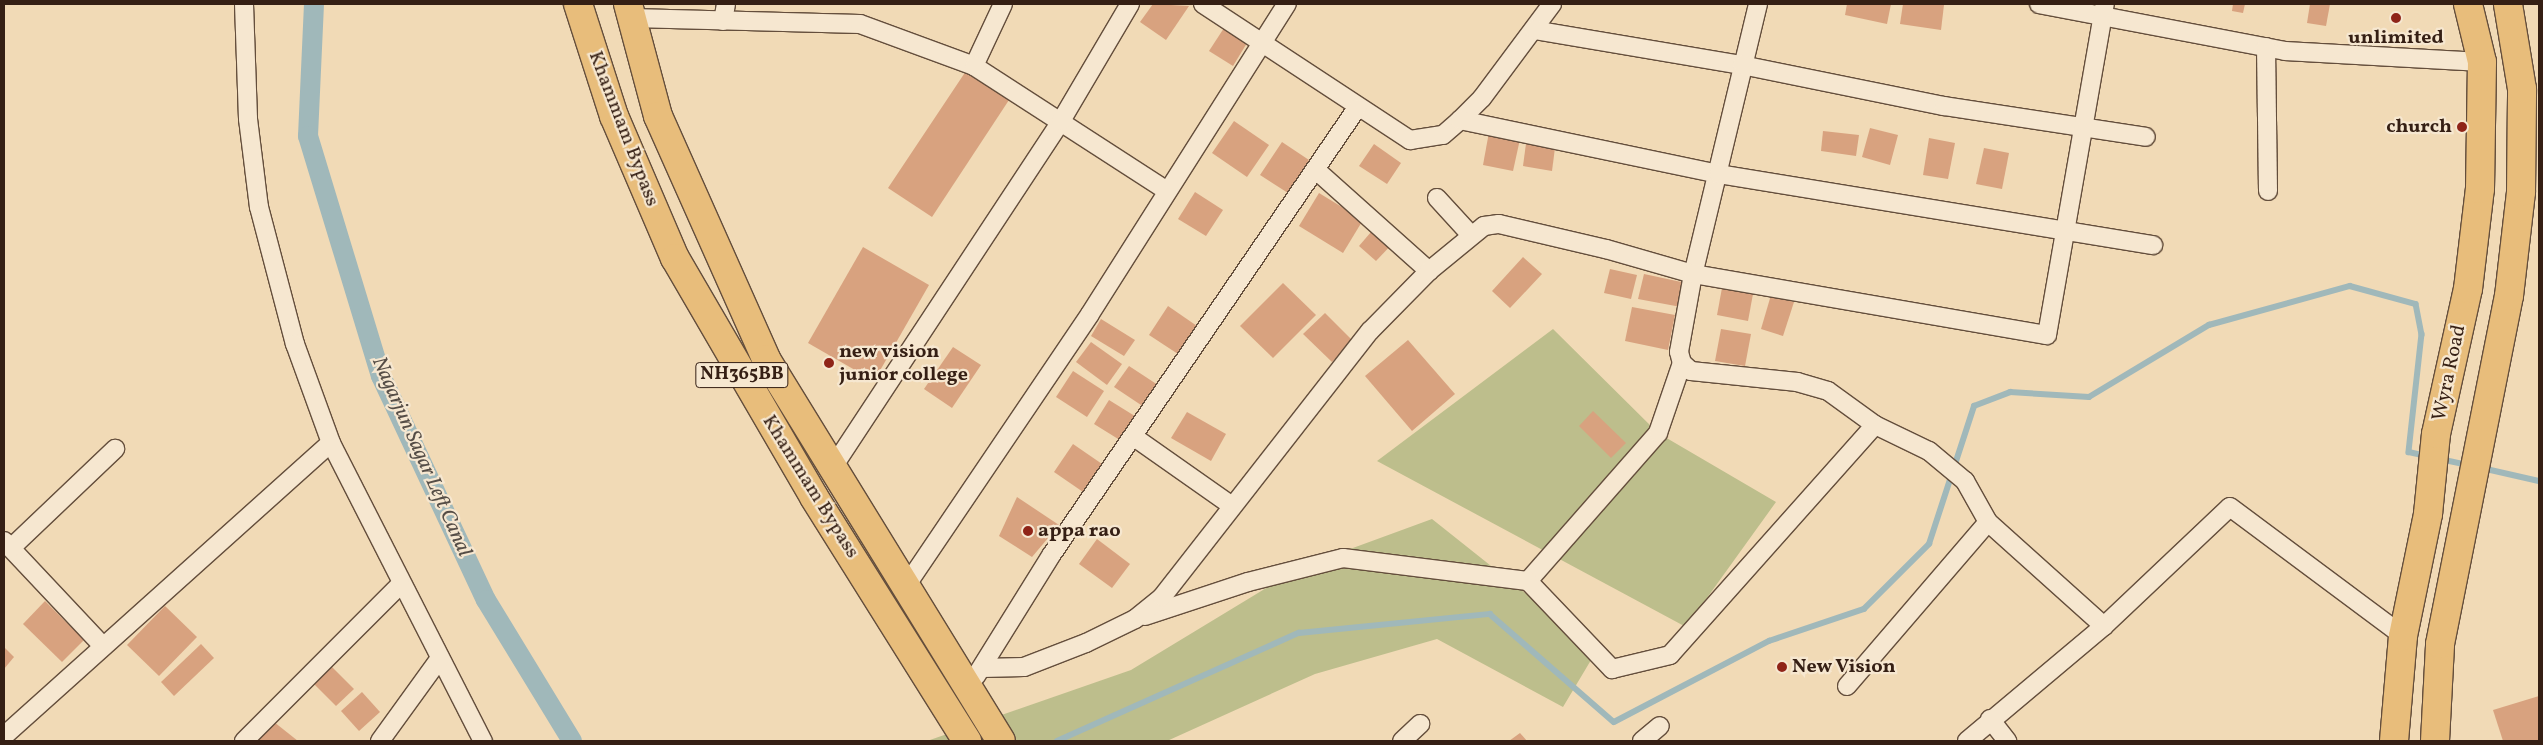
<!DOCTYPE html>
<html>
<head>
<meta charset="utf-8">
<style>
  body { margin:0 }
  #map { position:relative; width:2543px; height:745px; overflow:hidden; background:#f1dab6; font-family:Vollkorn,serif }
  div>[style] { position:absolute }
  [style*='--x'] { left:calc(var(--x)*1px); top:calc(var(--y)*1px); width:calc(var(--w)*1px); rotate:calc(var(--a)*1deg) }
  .green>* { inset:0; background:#bdbe8c }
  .stream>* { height:5.5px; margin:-2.75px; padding:0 2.75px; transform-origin:2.75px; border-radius:2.75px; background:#a0b8ba }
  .canal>* { height:20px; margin:-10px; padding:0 10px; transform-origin:10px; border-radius:10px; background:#a0b8ba }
  .building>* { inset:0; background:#d8a27f }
  .roads { filter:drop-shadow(1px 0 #644e3c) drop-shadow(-1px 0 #644e3c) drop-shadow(0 1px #644e3c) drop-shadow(0 -1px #644e3c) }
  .minor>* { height:18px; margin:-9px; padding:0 9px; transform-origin:9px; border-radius:9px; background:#f6e7d0 }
  .primary>* { height:28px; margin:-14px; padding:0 14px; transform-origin:14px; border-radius:14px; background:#e8bd7b }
  .trunk>* { height:28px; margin:-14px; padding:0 14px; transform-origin:14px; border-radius:14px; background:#e8bd7b }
  .dots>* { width:14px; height:14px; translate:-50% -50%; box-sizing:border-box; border:2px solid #f6e7d0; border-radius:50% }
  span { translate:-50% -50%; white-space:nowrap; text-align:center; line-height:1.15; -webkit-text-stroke:4.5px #f6e7d0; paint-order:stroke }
  .shield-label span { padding:1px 4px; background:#f6e7d0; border:1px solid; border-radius:4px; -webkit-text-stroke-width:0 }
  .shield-label { font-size:19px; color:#351f14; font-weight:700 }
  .poi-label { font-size:20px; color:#351f14; font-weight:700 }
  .right { translate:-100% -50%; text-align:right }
  .left { translate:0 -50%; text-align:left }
  .street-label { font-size:20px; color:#351f14 }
  .water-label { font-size:21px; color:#554d46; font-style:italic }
  .frame { position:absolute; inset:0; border:5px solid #351f14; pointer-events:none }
</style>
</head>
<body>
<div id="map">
  <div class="green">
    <i style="clip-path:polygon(1553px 329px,1658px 433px,1776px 502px,1686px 627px,1377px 461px)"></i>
    <i style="clip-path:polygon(1432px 519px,1597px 650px,1563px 707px,1437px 639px,1315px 674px,1167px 741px,927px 741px,1131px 670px,1301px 567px)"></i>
  </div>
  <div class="stream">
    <i style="--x:2440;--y:459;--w:29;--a:12"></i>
    <i style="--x:2482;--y:468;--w:58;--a:12.8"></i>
    <i style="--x:1057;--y:741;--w:265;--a:-24.1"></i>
    <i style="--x:1299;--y:633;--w:192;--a:-5.7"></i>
    <i style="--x:1490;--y:614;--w:164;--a:41.1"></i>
    <i style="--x:1614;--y:722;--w:175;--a:-27.6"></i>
    <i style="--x:1769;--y:641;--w:100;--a:-18.6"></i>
    <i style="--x:1864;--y:609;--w:92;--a:-45"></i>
    <i style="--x:1929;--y:544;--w:145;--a:-71.9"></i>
    <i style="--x:1974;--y:406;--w:39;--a:-21"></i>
    <i style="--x:2010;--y:392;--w:79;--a:3.6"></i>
    <i style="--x:2089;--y:397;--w:140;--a:-31"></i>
    <i style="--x:2209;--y:325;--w:146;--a:-15.5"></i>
    <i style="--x:2350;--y:286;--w:68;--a:15.3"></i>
    <i style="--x:2416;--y:304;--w:31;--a:79"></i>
    <i style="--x:2422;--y:334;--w:119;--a:96.3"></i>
    <i style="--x:2409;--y:452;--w:17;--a:13"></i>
  </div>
  <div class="canal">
    <i style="--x:314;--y:4;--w:132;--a:92.6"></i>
    <i style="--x:308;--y:136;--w:251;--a:73.1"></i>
    <i style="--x:381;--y:376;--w:247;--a:64.9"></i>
    <i style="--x:486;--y:600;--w:165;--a:58.6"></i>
  </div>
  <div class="building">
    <i style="clip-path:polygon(1153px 4px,1189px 6px,1166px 40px,1140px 22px)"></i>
    <i style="clip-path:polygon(1847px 4px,1891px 4px,1887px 24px,1845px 15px)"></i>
    <i style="clip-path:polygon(1903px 4px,1944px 5px,1941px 30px,1900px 24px)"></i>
    <i style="clip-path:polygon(2233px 4px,2245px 4px,2243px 13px,2232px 11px)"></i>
    <i style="clip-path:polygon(2310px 4px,2330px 4px,2326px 26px,2307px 23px)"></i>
    <i style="clip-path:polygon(1224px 28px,1247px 43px,1233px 66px,1209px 51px)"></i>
    <i style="clip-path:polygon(966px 71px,1009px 100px,932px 217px,888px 188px)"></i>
    <i style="clip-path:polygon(1234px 121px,1269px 145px,1247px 177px,1212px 153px)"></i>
    <i style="clip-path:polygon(1870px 128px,1898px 135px,1890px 165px,1862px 157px)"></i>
    <i style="clip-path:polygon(1823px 131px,1859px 135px,1856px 156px,1821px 151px)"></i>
    <i style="clip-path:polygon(1489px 132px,1520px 139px,1513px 171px,1483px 165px)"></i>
    <i style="clip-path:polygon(1527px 136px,1556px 140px,1552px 171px,1523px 166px)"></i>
    <i style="clip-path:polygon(1929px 138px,1955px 143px,1948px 179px,1923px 175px)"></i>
    <i style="clip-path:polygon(1282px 142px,1309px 160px,1288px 193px,1260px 175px)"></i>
    <i style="clip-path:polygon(1374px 144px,1401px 163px,1387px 184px,1359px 166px)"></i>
    <i style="clip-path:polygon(1984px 148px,2009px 153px,2002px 189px,1976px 184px)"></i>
    <i style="clip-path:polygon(1195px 192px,1223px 210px,1206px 236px,1178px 219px)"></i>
    <i style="clip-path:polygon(1319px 193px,1363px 220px,1343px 253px,1299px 226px)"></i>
    <i style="clip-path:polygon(1377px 225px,1395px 241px,1376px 261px,1359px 246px)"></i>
    <i style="clip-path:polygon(863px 247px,929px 285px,874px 381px,808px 343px)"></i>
    <i style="clip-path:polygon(1523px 257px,1542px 274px,1510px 308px,1492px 291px)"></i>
    <i style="clip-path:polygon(1610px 269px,1637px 275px,1631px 299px,1604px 293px)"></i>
    <i style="clip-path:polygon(1644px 274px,1686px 283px,1681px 307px,1638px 299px)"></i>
    <i style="clip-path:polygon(1283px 283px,1316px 315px,1273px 358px,1240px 326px)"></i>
    <i style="clip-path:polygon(1722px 288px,1753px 294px,1748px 321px,1717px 315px)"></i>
    <i style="clip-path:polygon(1771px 295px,1794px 302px,1783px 336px,1761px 329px)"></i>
    <i style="clip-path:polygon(1168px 306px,1197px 326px,1178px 354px,1149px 335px)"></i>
    <i style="clip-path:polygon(1632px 307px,1675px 315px,1668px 350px,1625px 341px)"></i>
    <i style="clip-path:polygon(1325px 313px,1353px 341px,1332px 362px,1303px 334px)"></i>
    <i style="clip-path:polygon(1101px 319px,1135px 340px,1124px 356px,1091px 336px)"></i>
    <i style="clip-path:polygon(1721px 329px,1751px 334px,1745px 366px,1715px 361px)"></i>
    <i style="clip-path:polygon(1408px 340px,1455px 394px,1412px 431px,1365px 376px)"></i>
    <i style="clip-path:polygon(1091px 342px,1122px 364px,1107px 385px,1076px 362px)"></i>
    <i style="clip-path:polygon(953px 347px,981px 365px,952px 408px,924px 389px)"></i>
    <i style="clip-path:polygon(1129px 366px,1158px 385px,1144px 407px,1114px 387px)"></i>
    <i style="clip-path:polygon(1073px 371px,1104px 391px,1087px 417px,1056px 397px)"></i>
    <i style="clip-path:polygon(1109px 400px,1138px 418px,1123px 442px,1094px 424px)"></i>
    <i style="clip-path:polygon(1593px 411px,1626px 443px,1611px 458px,1579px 426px)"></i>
    <i style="clip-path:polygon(1187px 412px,1226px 434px,1211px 461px,1171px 438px)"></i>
    <i style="clip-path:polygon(1073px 444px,1105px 466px,1086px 494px,1054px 472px)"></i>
    <i style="clip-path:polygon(1017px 497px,1059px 525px,1032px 557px,999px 536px)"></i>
    <i style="clip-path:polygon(1097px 539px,1130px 564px,1112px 588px,1079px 564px)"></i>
    <i style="clip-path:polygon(45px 601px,84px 640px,62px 662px,23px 624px)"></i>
    <i style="clip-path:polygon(165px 606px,197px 637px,159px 676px,127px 645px)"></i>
    <i style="clip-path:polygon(201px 644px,214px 658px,174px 696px,161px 682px)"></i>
    <i style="clip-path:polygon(4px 647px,14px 657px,4px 669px)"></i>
    <i style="clip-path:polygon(329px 664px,354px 689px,336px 706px,311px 681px)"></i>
    <i style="clip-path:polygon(362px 692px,380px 712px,359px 731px,341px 711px)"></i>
    <i style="clip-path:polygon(2539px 696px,2539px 741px,2503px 741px,2493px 710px)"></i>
    <i style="clip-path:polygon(269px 718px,298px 741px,254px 741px)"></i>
    <i style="clip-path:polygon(1520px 733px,1527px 741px,1509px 741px)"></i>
  </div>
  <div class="roads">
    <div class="minor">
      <i style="--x:244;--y:4;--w:115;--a:88"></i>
      <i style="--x:248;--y:119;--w:89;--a:82.9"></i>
      <i style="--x:259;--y:207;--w:142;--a:75.3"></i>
      <i style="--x:295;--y:344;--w:105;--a:70"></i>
      <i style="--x:331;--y:443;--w:335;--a:63"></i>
      <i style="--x:1203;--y:4;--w:248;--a:33.3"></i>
      <i style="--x:1410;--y:140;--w:33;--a:-9"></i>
      <i style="--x:1443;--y:135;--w:23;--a:-41"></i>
      <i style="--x:1460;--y:120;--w:31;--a:-45"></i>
      <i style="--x:1482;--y:98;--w:117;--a:-53.3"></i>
      <i style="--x:1758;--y:4;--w:278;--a:103.5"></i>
      <i style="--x:1693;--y:274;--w:79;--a:100.2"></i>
      <i style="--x:1679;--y:352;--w:11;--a:75"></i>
      <i style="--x:1682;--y:363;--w:12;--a:42"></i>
      <i style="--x:1691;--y:371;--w:107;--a:5.9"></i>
      <i style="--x:1797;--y:382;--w:32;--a:16"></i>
      <i style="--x:1828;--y:391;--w:58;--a:35.9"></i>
      <i style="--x:1875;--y:425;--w:60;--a:25.7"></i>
      <i style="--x:1929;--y:451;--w:47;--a:39.8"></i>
      <i style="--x:1965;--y:481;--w:47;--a:60.7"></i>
      <i style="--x:1988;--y:522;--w:156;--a:41.9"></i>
      <i style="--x:2039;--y:4;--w:250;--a:10.8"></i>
      <i style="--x:2285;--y:51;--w:197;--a:3.2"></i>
      <i style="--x:632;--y:18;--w:228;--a:1.5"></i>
      <i style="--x:860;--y:24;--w:121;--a:20.2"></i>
      <i style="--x:974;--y:66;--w:68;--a:-64.9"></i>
      <i style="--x:723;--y:21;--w:17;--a:-80"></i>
      <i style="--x:1534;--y:30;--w:211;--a:9.6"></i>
      <i style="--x:1742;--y:65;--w:206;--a:11.5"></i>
      <i style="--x:1944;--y:106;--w:204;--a:8.7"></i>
      <i style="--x:2266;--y:47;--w:144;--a:89.2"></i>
      <i style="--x:974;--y:66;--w:229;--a:32.9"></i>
      <i style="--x:1460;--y:120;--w:265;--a:11.8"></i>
      <i style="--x:1719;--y:174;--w:440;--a:9.3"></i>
      <i style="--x:1316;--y:170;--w:152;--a:41.8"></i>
      <i style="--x:1437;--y:198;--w:49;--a:47.5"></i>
      <i style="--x:1134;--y:437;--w:120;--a:35.1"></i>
      <i style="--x:833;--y:467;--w:414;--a:-56.6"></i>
      <i style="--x:1061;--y:121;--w:136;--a:-59.5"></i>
      <i style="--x:4;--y:541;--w:144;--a:46.7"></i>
      <i style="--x:11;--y:548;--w:144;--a:-43.6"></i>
      <i style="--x:1528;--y:581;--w:197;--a:-48.7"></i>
      <i style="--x:1658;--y:433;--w:74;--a:-71.1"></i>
      <i style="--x:906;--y:586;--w:328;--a:-55.9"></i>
      <i style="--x:1090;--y:314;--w:367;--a:-57.6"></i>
      <i style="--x:1145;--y:616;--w:108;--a:-18.3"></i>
      <i style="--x:1248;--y:582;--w:98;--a:-14.2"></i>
      <i style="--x:1343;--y:558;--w:186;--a:7.1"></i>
      <i style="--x:1528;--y:581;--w:122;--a:46.3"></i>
      <i style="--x:1612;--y:669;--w:60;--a:-13.6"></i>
      <i style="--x:1670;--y:655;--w:308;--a:-48.3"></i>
      <i style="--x:982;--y:668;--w:42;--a:-1.4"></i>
      <i style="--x:1024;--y:667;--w:66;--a:-21.2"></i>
      <i style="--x:1086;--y:643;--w:55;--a:-26.1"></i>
      <i style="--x:1135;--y:619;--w:35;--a:-39"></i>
      <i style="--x:1162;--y:597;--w:338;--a:-52"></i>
      <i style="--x:1370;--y:331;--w:84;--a:-45.5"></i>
      <i style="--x:1429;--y:271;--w:71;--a:-39.3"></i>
      <i style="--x:1484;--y:226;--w:15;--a:-8"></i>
      <i style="--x:1499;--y:224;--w:110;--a:13.2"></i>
      <i style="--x:1606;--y:249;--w:91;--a:16"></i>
      <i style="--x:1693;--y:274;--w:359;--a:9.8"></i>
      <i style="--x:2047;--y:335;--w:336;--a:-80.1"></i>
      <i style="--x:976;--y:676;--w:144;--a:-58.1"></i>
      <i style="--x:1052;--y:554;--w:540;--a:-55.63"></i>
      <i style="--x:1847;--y:686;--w:216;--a:-49.3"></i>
      <i style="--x:1990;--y:719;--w:28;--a:52"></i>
      <i style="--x:4;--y:736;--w:439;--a:-41.9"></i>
      <i style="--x:244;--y:741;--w:221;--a:-45"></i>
      <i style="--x:380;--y:741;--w:102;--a:-54.1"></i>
      <i style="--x:1402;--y:741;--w:25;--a:-43"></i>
      <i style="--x:1642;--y:741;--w:23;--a:-40"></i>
      <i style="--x:1967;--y:741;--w:179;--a:-40"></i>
      <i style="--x:2104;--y:626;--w:173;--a:-43.4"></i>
      <i style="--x:2230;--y:507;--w:216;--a:36.7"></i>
    </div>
    <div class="primary">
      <i style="--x:2394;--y:741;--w:105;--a:-85.1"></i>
      <i style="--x:2403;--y:636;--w:125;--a:-78.4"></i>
      <i style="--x:2428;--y:514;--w:80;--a:-84.3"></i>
      <i style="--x:2436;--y:434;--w:148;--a:-77.6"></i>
      <i style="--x:2468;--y:289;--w:101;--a:-83.2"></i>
      <i style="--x:2480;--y:189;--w:127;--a:-89.1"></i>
      <i style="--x:2482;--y:62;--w:60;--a:-103.6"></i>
      <i style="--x:2435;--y:741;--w:97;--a:-87"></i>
      <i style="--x:2440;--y:644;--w:355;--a:-78.8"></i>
      <i style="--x:2509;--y:296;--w:105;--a:-83.4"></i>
      <i style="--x:2521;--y:192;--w:103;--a:-89.4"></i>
      <i style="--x:2522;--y:89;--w:86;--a:-99.4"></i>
    </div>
    <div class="trunk">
      <i style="--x:578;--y:4;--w:118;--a:72.2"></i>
      <i style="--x:614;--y:116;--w:155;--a:66.8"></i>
      <i style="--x:675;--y:258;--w:276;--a:59.8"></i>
      <i style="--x:814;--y:497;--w:288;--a:57.9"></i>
      <i style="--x:628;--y:4;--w:116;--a:75"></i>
      <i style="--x:658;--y:116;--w:266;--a:66"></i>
      <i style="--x:766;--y:359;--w:448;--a:58.4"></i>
    </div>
  </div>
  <div class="dots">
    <i style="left:2396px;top:18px;background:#8f2418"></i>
    <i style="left:2462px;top:127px;background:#8f2418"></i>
    <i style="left:829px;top:363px;background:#8f2418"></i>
    <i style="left:1028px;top:531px;background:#8f2418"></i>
    <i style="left:1782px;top:667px;background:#8f2418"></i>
  </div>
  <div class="shield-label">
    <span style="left:742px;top:375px">NH365BB</span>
  </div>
  <div class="poi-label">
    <span style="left:2396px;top:38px">unlimited</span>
    <span class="right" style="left:2452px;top:127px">church</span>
    <span class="left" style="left:839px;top:364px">new vision<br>junior college</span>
    <span class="left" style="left:1038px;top:531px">appa rao</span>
    <span class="left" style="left:1792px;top:667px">New Vision</span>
  </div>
  <div class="street-label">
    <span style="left:623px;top:129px;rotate:69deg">Khammam Bypass</span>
    <span style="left:2450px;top:373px;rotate:-78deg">Wyra Road</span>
    <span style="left:810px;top:487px;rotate:58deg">Khammam Bypass</span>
  </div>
  <div class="water-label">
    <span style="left:421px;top:457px;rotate:66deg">Nagarjun Sagar Left Canal</span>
  </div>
  <div class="frame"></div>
</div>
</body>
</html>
